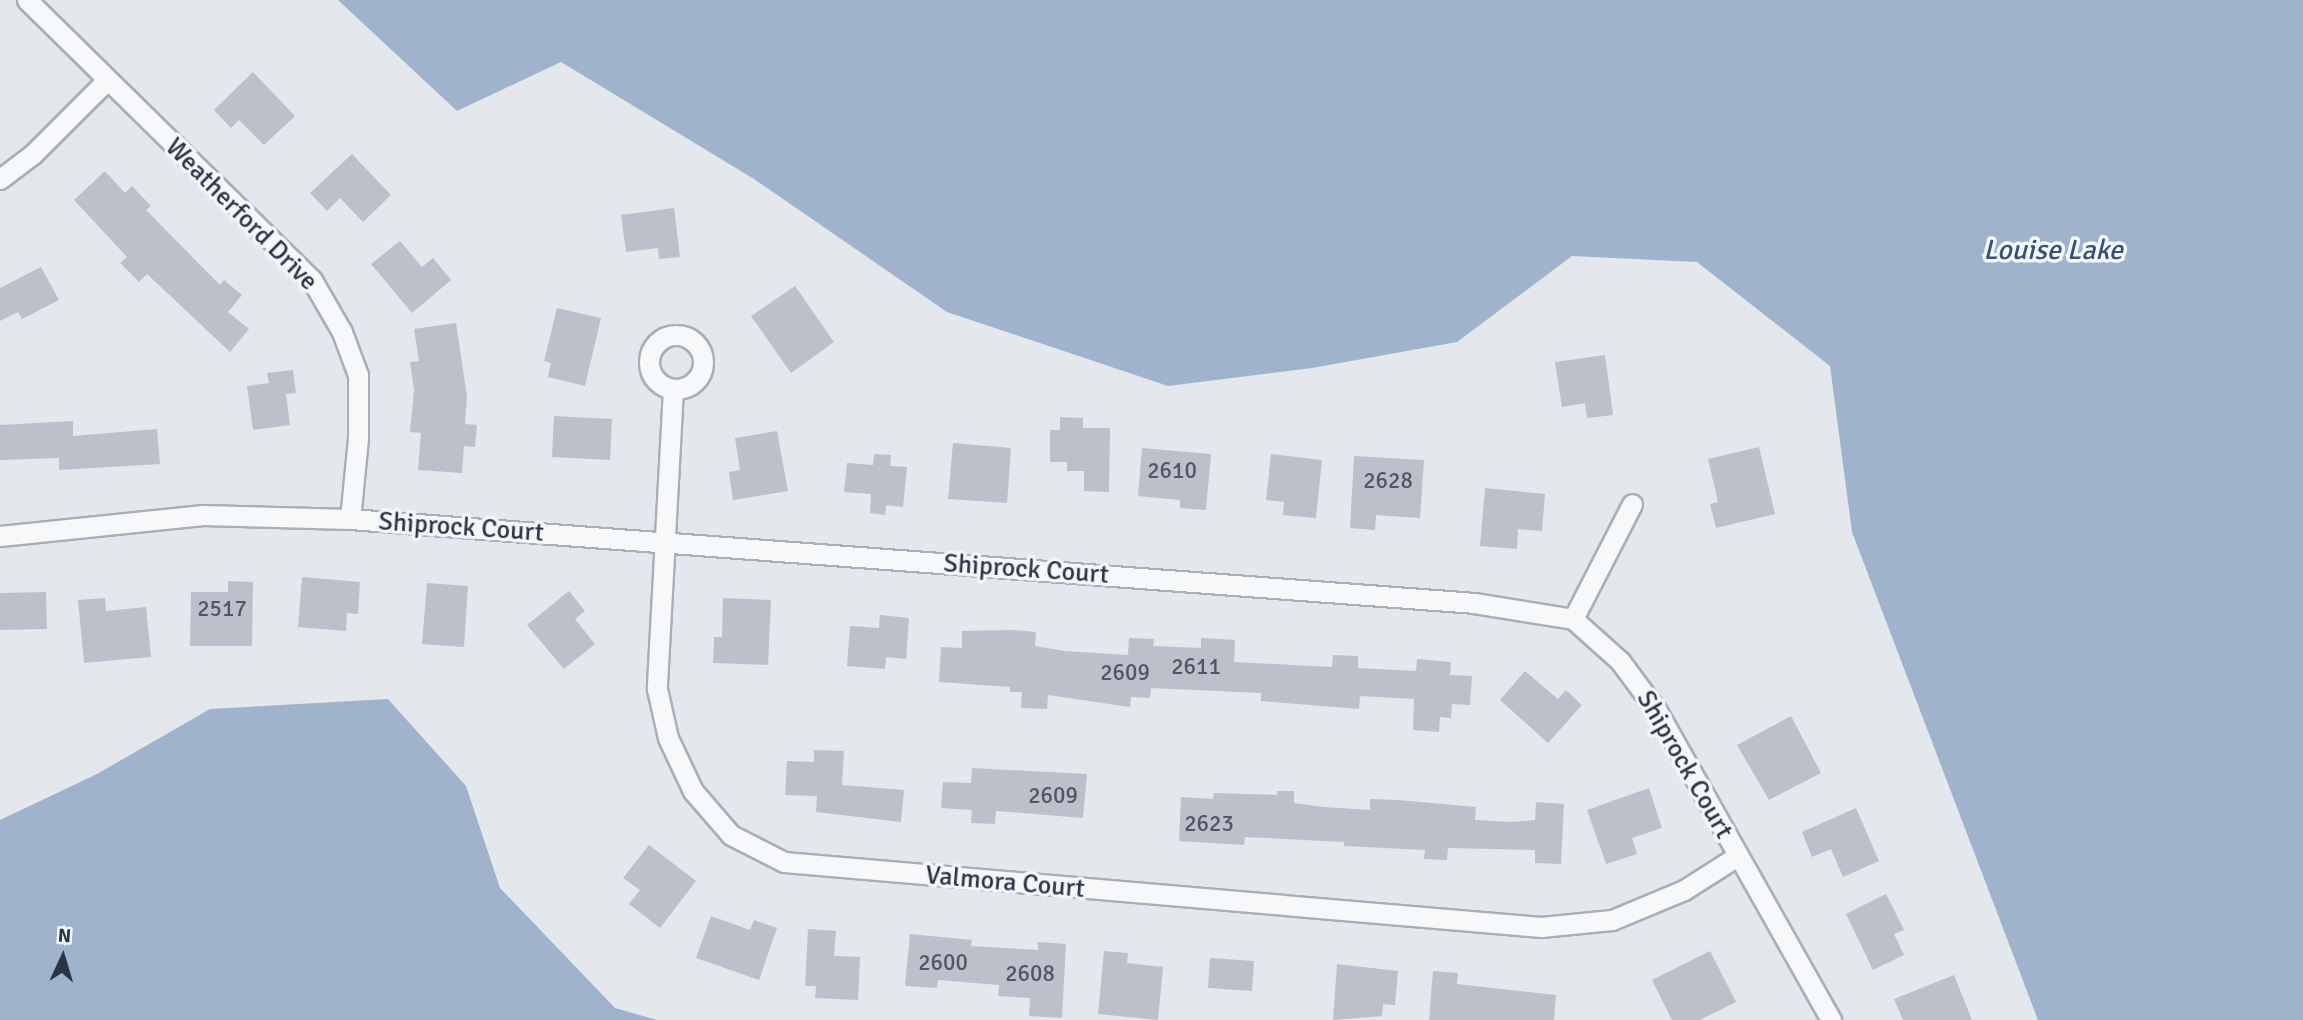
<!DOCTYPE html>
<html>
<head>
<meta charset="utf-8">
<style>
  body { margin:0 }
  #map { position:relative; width:2303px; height:1020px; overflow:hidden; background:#e4e7ec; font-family:Signika,sans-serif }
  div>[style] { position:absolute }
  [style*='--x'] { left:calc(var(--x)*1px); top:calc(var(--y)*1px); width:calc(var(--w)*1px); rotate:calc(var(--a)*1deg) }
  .water>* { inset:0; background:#9fb4cc }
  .building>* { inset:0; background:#bbc0ca }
  .roads { filter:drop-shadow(2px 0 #a9aeb7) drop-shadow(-2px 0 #a9aeb7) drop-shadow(0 2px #a9aeb7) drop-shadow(0 -2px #a9aeb7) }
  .minor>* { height:19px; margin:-9.5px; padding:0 9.5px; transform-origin:9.5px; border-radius:9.5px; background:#f7f8fa }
  .minor>.ring { margin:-9.5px; padding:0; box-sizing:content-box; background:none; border:19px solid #f7f8fa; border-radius:50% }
  span { translate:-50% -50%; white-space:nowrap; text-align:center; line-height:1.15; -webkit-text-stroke:7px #f4f6f9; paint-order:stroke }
  .number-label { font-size:23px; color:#4f5766 }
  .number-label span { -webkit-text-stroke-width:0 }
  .street-label { font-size:26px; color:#2b3445 }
  .water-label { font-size:28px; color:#34527a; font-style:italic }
  .north { position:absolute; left:28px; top:922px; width:70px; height:70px; -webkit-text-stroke:5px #f4f6f9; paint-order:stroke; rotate:4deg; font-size:19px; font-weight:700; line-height:28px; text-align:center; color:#2b3445 }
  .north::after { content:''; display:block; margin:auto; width:24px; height:32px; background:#2b3445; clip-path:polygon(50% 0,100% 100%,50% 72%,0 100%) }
</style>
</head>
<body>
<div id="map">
  <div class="water">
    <i style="clip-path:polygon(338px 0,2303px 0,2303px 1020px,2038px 1020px,1852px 532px,1830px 366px,1697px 262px,1572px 256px,1457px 342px,1312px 368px,1168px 386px,947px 312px,754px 179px,561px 62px,457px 111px)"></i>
    <i style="clip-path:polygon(388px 699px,466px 786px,500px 888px,615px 1008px,657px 1020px,0 1020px,0 820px,97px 774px,210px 709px)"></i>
  </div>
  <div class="building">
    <i style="clip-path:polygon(253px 72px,295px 116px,264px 145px,239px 120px,231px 128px,214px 110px)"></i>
    <i style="clip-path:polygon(352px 154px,391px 195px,363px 222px,340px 198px,327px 211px,310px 193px)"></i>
    <i style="clip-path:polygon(105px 171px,125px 193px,132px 186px,151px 206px,146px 210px,220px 285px,224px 280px,242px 295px,228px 312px,249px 329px,230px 352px,147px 274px,139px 282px,120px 263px,127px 257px,74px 200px)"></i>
    <i style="clip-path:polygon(674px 208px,680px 257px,659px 259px,658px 248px,626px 252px,621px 215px)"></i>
    <i style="clip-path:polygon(400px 241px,422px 267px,433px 258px,451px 280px,412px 313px,371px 264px)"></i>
    <i style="clip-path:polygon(41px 267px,59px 300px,22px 319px,18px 312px,0 321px,0 288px)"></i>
    <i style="clip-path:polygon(795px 286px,834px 342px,791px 373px,751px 316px)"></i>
    <i style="clip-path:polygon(557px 308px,601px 318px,585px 386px,548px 377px,551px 363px,544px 361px)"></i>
    <i style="clip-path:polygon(456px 323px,467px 396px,465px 424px,477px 425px,475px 447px,464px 446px,462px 473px,418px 470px,421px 433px,410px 432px,414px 390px,410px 362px,419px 361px,414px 329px)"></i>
    <i style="clip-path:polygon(1605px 355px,1613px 415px,1587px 418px,1585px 403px,1562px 407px,1555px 362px)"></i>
    <i style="clip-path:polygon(293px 370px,296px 393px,286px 394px,290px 425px,253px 430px,247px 386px,269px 383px,267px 373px)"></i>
    <i style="clip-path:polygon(554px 416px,612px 419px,610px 460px,552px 457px)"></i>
    <i style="clip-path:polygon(1060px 417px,1083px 418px,1083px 428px,1110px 428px,1109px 492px,1084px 491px,1084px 471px,1067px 471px,1067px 462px,1050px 462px,1050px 430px,1060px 430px)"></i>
    <i style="clip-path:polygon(73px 421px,73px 436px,157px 429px,160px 464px,59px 470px,59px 458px,0 460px,0 425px)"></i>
    <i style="clip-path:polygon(777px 431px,788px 491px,733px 500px,729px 472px,740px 470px,735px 438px)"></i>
    <i style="clip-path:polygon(953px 443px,1011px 448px,1007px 503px,948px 499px)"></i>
    <i style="clip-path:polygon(1759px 447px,1775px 514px,1716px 528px,1710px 504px,1718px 502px,1708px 459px)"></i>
    <i style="clip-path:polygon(1142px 448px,1211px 454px,1206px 510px,1180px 508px,1180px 500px,1138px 496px)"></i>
    <i style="clip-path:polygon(874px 454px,891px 455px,890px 466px,907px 467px,903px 507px,886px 505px,885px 515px,870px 513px,871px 494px,844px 492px,847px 463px,873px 465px)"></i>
    <i style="clip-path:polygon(1271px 454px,1322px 460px,1316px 518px,1283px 515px,1284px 502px,1266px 500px)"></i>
    <i style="clip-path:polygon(1354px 456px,1424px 460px,1420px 518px,1376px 515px,1375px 530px,1350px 528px)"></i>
    <i style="clip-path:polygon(1485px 488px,1545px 494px,1542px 531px,1518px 529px,1517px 549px,1480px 546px)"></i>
    <i style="clip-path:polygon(302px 577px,360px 582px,358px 614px,347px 613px,346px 631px,298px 627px)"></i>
    <i style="clip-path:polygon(228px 581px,253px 582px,252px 646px,190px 646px,191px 592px,228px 592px)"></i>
    <i style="clip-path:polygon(427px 583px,468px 586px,464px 647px,422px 644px)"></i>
    <i style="clip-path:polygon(569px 591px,585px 611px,575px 619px,595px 644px,564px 669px,527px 625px)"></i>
    <i style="clip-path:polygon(46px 592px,47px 629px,0 630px,0 593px)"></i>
    <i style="clip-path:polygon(105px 598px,106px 611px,146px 607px,151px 657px,84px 663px,78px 600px)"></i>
    <i style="clip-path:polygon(723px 598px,771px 600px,768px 665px,713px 663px,714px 637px,722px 637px)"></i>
    <i style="clip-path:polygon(880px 615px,909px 618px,906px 659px,886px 657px,885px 669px,847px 666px,850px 626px,879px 628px)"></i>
    <i style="clip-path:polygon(1013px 630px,1036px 632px,1035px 646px,1065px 651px,1128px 655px,1129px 638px,1154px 639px,1153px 646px,1201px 648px,1201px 638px,1235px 640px,1234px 662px,1332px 667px,1333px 655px,1358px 656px,1358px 668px,1416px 671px,1417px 659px,1451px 662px,1450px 675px,1472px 676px,1470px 705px,1452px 704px,1451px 718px,1440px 717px,1439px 732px,1413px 730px,1414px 699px,1360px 696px,1359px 709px,1261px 701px,1261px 693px,1151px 688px,1150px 698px,1131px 697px,1130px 707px,1048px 695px,1047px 709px,1021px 708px,1022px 692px,1010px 692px,1010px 687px,939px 682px,941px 647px,962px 648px,962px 631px)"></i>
    <i style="clip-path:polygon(1525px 671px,1558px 699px,1566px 690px,1582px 705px,1548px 743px,1500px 700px)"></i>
    <i style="clip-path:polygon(1791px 716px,1821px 773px,1769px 800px,1737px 745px)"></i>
    <i style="clip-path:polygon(814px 750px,844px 751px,842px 785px,904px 790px,901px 822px,816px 812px,817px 796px,785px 795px,787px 761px,814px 762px)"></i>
    <i style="clip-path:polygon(972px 768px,1087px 774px,1083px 818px,996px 811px,995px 824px,971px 823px,972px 810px,941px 808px,943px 782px,971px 783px)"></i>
    <i style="clip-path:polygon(1649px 788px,1662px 828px,1632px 838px,1637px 854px,1606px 864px,1587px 810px)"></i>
    <i style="clip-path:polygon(1277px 791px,1294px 791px,1294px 803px,1323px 807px,1370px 810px,1370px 799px,1398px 800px,1476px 807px,1475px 820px,1511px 822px,1535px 820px,1536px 802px,1564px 804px,1561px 864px,1535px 863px,1535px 850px,1448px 848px,1447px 860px,1424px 859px,1425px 850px,1344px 846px,1344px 842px,1245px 837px,1244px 845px,1179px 841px,1181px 797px,1213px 799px,1214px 793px,1277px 795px)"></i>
    <i style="clip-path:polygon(1856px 808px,1879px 861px,1843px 877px,1831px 849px,1812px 857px,1802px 832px)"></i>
    <i style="clip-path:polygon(649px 845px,696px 881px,660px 928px,629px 904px,640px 890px,623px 878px)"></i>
    <i style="clip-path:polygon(1886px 894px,1904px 930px,1894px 934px,1904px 955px,1873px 970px,1846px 914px)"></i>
    <i style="clip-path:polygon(711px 916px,750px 930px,754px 920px,777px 928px,759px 980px,696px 958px)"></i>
    <i style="clip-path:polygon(808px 929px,836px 931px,834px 956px,860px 957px,858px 1000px,815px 998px,816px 986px,805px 986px)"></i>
    <i style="clip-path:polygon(910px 934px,972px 940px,971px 946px,1038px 950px,1038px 942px,1066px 944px,1062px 1018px,1029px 1016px,1030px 998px,998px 996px,999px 985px,938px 980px,937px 988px,905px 986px)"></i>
    <i style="clip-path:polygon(1104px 951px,1128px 953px,1127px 963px,1163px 967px,1158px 1020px,1098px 1014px)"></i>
    <i style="clip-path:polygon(1710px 951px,1736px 1002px,1700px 1020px,1672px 1020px,1652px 980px)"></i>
    <i style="clip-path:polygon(1210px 958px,1254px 961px,1252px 991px,1208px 988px)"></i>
    <i style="clip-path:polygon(1337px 964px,1398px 971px,1395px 1005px,1383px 1004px,1382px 1016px,1333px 1020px)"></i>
    <i style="clip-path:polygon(1433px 971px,1458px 973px,1457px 984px,1556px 995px,1554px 1020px,1429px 1020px)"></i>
    <i style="clip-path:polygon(1954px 975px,1972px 1020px,1903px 1020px,1894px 999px)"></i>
  </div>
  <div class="roads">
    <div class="minor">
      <i style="--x:27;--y:0;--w:400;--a:44.5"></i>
      <i style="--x:312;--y:280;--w:60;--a:60"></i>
      <i style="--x:342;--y:332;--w:46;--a:69.6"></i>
      <i style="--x:358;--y:375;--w:63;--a:90"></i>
      <i style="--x:358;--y:438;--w:81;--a:95.6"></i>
      <i style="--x:0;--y:179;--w:41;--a:-37.1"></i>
      <i style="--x:33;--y:154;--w:103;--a:-45"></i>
      <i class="ring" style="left:649px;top:335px;width:35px;height:35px"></i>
      <i style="--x:673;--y:389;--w:300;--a:93.1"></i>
      <i style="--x:657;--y:689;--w:50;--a:77.3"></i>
      <i style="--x:668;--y:738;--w:59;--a:64.7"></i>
      <i style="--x:693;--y:791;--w:58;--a:49.2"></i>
      <i style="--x:731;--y:835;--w:59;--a:27"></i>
      <i style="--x:784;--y:862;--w:760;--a:4.91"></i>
      <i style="--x:1541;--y:927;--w:71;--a:-5.6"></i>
      <i style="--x:1612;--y:920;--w:78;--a:-22.6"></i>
      <i style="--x:1684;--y:890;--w:62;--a:-32.4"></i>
      <i style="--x:0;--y:536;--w:204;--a:-5.9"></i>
      <i style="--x:203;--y:515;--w:147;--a:1.6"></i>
      <i style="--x:350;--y:519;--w:1127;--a:4.27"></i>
      <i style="--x:1474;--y:603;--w:100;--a:9.2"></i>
      <i style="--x:1573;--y:619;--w:63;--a:41.8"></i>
      <i style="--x:1620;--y:661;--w:62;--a:53.5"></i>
      <i style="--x:1657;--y:711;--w:355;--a:60.6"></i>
      <i style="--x:1573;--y:619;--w:129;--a:-62.8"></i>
    </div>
  </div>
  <div class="number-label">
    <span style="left:1172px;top:471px">2610</span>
    <span style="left:1388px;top:481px">2628</span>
    <span style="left:222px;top:609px">2517</span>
    <span style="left:1196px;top:667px">2611</span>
    <span style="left:1125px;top:673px">2609</span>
    <span style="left:1053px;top:796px">2609</span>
    <span style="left:1209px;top:824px">2623</span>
    <span style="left:943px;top:963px">2600</span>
    <span style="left:1030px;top:974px">2608</span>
  </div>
  <div class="street-label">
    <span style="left:241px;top:215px;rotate:45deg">Weatherford Drive</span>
    <span style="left:461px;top:528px;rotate:4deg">Shiprock Court</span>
    <span style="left:1026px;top:570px;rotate:4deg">Shiprock Court</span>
    <span style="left:1684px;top:765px;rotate:60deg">Shiprock Court</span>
    <span style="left:1005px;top:883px;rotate:5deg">Valmora Court</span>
  </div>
  <div class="water-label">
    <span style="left:2053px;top:250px">Louise Lake</span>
  </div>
  <div class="north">N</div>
</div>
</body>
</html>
